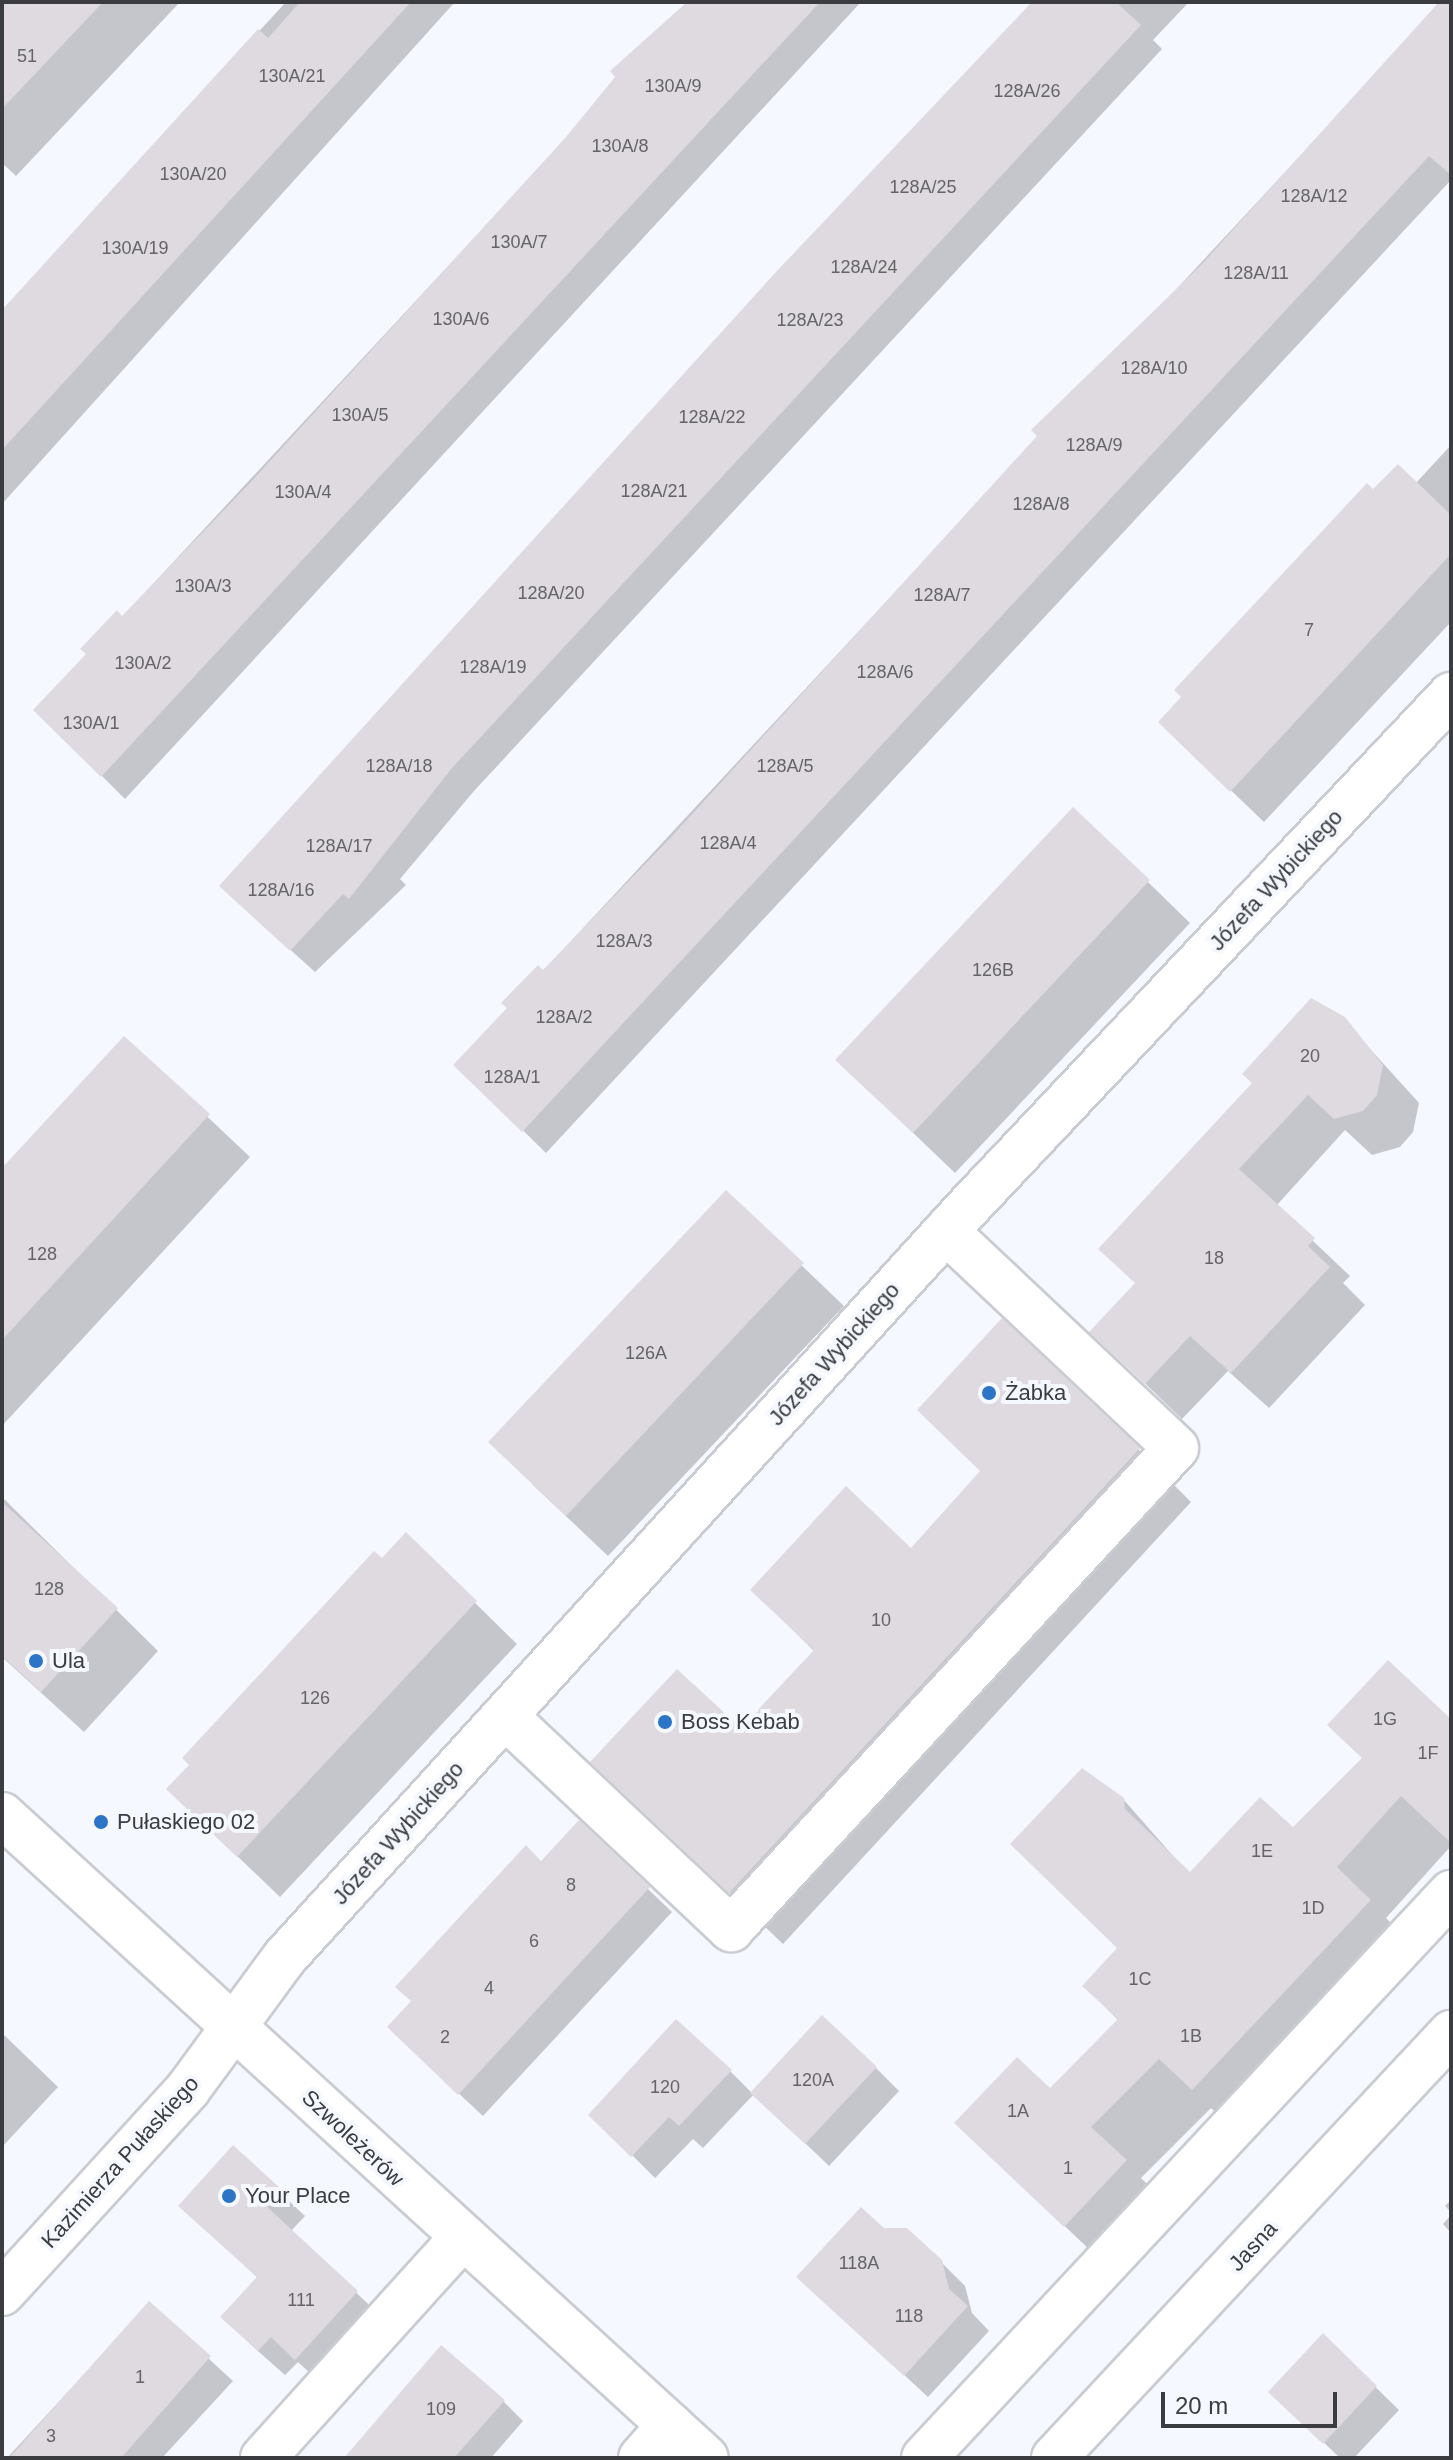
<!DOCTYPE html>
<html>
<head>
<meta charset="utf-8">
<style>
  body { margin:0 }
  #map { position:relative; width:1453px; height:2460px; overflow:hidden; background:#f5f8ff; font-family:Arial,sans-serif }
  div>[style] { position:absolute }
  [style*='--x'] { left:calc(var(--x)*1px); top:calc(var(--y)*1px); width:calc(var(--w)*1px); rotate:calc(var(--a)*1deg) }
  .shadow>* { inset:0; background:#0003 }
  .building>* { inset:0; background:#dfdadf }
  .roads { filter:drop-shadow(2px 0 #c9ccd2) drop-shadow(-2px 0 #c9ccd2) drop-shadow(0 2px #c9ccd2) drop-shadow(0 -2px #c9ccd2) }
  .minor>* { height:44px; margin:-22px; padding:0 22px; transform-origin:22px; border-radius:22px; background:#fff }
  .dots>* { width:22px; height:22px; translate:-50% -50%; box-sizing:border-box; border:4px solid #f5f8ff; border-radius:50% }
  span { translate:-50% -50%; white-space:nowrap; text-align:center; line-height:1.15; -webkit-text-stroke:8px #f5f8ff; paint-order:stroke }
  .number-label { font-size:18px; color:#646467 }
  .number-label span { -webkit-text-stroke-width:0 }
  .street-label { font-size:22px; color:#3b3c3f }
  .poi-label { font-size:22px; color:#3b3c3f }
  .left { translate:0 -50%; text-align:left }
  .frame { position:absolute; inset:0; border:4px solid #3b3c3f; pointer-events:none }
  .scale { position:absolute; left:1161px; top:2392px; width:176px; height:36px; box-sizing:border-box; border:4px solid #3b3c3f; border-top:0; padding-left:10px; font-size:24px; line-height:28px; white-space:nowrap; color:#3b3c3f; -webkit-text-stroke:6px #f5f8ff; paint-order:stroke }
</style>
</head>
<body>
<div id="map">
  <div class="shadow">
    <i style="clip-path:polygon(2px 2px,180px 2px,16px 176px,2px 163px)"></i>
    <i style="clip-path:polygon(286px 2px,455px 2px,2px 504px,2px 311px)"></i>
    <i style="clip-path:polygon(691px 2px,861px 2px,125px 799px,36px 710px,567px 138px,618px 77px,613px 72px)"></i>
    <i style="clip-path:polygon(1033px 2px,1189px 2px,1153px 40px,1162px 49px,474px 791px,400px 879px,406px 885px,315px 972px,245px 909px)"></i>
    <i style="clip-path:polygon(1443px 2px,1451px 2px,1451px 180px,546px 1153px,456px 1065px)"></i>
    <i style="clip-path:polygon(1451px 445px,1451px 622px,1264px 822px,1193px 754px,1374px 492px,1415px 484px)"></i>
    <i style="clip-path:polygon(1073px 809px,1190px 923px,955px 1173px,837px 1060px)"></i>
    <i style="clip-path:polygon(1343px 1019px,1419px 1103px,1413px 1132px,1400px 1147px,1372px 1155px,1345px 1130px,1276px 1206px,1350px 1276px,1343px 1283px,1365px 1305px,1269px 1408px,1228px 1371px,1182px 1419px,1129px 1368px,1137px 1285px)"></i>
    <i style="clip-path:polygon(124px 1038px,250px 1157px,2px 1426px,2px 1173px)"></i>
    <i style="clip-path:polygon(726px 1193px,844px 1306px,608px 1556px,532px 1484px)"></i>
    <i style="clip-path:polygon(1138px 1449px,1191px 1502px,783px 1944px,593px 1762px,741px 1731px,815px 1652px,753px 1590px,911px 1550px)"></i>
    <i style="clip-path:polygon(2px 1497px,158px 1651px,84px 1732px,2px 1657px)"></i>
    <i style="clip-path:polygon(406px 1535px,517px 1644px,280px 1897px,210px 1830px,382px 1560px)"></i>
    <i style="clip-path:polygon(1451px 1722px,1451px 1846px,1386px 1918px,1420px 1952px,1244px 2139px,1211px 2108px,1141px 2178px,1175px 2212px,1116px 2275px,957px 2123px,1050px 2091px,1119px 2021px,1084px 1986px,1119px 1948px,1123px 1799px,1190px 1875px,1293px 1829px)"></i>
    <i style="clip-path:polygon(579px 1823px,672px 1912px,483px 2116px,412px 2050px,542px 1864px)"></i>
    <i style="clip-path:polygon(2px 2033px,58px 2087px,2px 2147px)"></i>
    <i style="clip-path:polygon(876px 2068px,899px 2091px,829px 2166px,754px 2094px,703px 2148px,693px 2139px,655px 2178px,591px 2114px,730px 2071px,752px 2093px)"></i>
    <i style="clip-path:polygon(233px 2148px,305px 2216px,291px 2231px,383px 2318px,322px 2384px,298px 2362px,285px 2375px,249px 2343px,258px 2278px,180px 2206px)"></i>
    <i style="clip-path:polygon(1451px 2200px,1451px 2212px,1445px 2206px)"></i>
    <i style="clip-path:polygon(1451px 2215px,1451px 2233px,1443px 2224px)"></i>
    <i style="clip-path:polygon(883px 2230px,941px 2262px,965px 2286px,972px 2313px,989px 2331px,928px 2397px,822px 2299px)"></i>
    <i style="clip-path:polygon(149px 2304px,233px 2381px,162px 2458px,7px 2458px)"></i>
    <i style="clip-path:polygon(1323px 2336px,1399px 2410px,1354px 2458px,1340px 2458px,1294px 2414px)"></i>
    <i style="clip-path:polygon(503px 2401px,523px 2421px,491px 2458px,346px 2458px)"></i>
  </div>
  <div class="building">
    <i style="clip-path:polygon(2px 2px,103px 2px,2px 109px)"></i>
    <i style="clip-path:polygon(300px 2px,411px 2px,2px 450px,2px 310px,258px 29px,268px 38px)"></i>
    <i style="clip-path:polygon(687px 2px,820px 2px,101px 777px,33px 710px,86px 654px,80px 649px,117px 610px,122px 616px,249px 484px,566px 137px,615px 77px,610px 71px)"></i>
    <i style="clip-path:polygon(1032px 2px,1116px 2px,1141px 25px,452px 768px,349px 899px,343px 894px,290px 951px,219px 886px,775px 273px)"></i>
    <i style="clip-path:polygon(1439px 2px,1451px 2px,1451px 175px,1429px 156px,522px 1132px,453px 1065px,507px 1008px,501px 1003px,538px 965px,543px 970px,673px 835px,1037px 436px,1031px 430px,1202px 264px)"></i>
    <i style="clip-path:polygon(1398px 464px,1451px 515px,1451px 554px,1230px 792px,1158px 722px,1181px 697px,1174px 690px,1367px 483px,1373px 489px)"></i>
    <i style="clip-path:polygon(1073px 807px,1150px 880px,913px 1133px,835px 1060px)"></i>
    <i style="clip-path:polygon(1311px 998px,1345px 1017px,1383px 1065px,1377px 1095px,1363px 1111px,1334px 1119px,1308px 1095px,1239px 1169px,1315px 1238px,1308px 1246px,1330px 1267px,1231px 1373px,1190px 1336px,1145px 1384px,1089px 1332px,1135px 1283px,1098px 1249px,1252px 1083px,1242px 1074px)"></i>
    <i style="clip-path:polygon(124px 1036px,210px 1114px,2px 1340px,2px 1168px)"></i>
    <i style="clip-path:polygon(726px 1190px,804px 1263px,566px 1516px,488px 1442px)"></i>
    <i style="clip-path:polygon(1002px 1318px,1140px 1448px,729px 1893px,590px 1762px,677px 1669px,741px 1728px,814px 1650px,750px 1590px,846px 1486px,911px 1548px,980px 1471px,917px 1410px)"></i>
    <i style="clip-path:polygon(2px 1502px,118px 1608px,41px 1692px,2px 1656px)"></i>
    <i style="clip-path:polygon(406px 1532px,477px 1601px,237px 1857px,166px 1789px,189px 1765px,182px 1758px,374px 1551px,382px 1558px)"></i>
    <i style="clip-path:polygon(1388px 1660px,1451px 1719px,1451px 1843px,1401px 1796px,1337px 1867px,1371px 1900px,1192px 2090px,1159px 2059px,1091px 2127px,1127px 2160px,1064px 2227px,954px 2123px,1017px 2057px,1050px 2088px,1118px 2019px,1082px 1986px,1117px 1948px,1010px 1844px,1082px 1768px,1124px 1798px,1125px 1809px,1190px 1872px,1260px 1797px,1293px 1827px,1362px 1758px,1327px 1725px)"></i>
    <i style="clip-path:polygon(579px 1820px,650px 1887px,458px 2095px,387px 2027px,411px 2001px,395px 1987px,526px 1845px,541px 1861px)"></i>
    <i style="clip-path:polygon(822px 2015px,877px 2067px,805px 2144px,750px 2093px)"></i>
    <i style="clip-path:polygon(676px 2019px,732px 2070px,679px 2126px,669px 2117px,631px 2157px,588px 2115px)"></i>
    <i style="clip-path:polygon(233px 2145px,280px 2188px,265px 2205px,358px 2291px,295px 2360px,271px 2337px,258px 2351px,220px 2317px,257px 2277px,178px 2206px)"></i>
    <i style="clip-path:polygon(861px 2207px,884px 2228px,907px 2228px,942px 2260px,949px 2289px,968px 2306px,904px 2376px,796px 2277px)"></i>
    <i style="clip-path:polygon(149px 2301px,211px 2356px,121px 2458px,9px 2458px)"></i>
    <i style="clip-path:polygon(1323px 2333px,1377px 2386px,1323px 2444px,1268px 2392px)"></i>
    <i style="clip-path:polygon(441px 2345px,505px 2400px,454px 2458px,344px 2458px)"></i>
  </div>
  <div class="roads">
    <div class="minor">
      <i style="--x:505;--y:1716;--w:311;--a:43.3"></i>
      <i style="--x:731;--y:1929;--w:655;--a:-47.23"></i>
      <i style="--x:1176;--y:1448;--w:316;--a:-136.7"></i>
      <i style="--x:2;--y:1815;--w:953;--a:42.41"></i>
      <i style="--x:2;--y:2293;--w:276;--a:-47.6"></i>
      <i style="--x:188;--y:2089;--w:164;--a:-53.7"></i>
      <i style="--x:285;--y:1957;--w:1019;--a:-47.67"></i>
      <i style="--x:971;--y:1204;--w:700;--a:-46.68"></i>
      <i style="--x:263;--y:2458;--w:297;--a:-47.9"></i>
      <i style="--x:641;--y:2458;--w:44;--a:-48.7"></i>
      <i style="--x:924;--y:2458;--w:773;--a:-46.99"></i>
      <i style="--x:1054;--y:2458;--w:582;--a:-46.95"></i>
    </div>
  </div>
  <div class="dots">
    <i style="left:989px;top:1393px;background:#2c74c5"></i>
    <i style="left:36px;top:1661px;background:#2c74c5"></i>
    <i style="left:665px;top:1722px;background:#2c74c5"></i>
    <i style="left:101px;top:1822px;background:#2c74c5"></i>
    <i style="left:229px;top:2196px;background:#2c74c5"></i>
  </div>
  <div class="number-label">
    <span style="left:27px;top:56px">51</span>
    <span style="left:292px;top:76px">130A/21</span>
    <span style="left:673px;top:86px">130A/9</span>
    <span style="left:1027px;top:91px">128A/26</span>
    <span style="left:620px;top:146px">130A/8</span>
    <span style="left:193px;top:174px">130A/20</span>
    <span style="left:923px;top:187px">128A/25</span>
    <span style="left:1314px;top:196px">128A/12</span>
    <span style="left:519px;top:242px">130A/7</span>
    <span style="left:135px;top:248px">130A/19</span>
    <span style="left:864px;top:267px">128A/24</span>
    <span style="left:1256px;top:273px">128A/11</span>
    <span style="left:461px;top:319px">130A/6</span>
    <span style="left:810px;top:320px">128A/23</span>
    <span style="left:1154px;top:368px">128A/10</span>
    <span style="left:360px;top:415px">130A/5</span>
    <span style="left:712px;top:417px">128A/22</span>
    <span style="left:1094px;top:445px">128A/9</span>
    <span style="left:654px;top:491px">128A/21</span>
    <span style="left:303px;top:492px">130A/4</span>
    <span style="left:1041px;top:504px">128A/8</span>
    <span style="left:203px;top:586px">130A/3</span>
    <span style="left:551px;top:593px">128A/20</span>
    <span style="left:942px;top:595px">128A/7</span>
    <span style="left:1309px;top:630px">7</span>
    <span style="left:143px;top:663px">130A/2</span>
    <span style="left:493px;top:667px">128A/19</span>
    <span style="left:885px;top:672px">128A/6</span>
    <span style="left:91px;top:723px">130A/1</span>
    <span style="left:399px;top:766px">128A/18</span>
    <span style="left:785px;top:766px">128A/5</span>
    <span style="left:728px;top:843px">128A/4</span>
    <span style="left:339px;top:846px">128A/17</span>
    <span style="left:281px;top:890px">128A/16</span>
    <span style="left:624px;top:941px">128A/3</span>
    <span style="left:993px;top:970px">126B</span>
    <span style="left:564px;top:1017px">128A/2</span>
    <span style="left:1310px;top:1056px">20</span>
    <span style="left:512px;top:1077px">128A/1</span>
    <span style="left:42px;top:1254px">128</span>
    <span style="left:1214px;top:1258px">18</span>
    <span style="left:646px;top:1353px">126A</span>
    <span style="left:49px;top:1589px">128</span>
    <span style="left:881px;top:1620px">10</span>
    <span style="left:315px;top:1698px">126</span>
    <span style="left:1385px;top:1719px">1G</span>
    <span style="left:1428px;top:1753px">1F</span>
    <span style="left:1262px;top:1851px">1E</span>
    <span style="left:571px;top:1885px">8</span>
    <span style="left:1313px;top:1908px">1D</span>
    <span style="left:534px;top:1941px">6</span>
    <span style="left:1140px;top:1979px">1C</span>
    <span style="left:489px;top:1988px">4</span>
    <span style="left:1191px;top:2036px">1B</span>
    <span style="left:445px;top:2037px">2</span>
    <span style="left:813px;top:2080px">120A</span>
    <span style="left:665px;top:2087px">120</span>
    <span style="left:1018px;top:2111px">1A</span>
    <span style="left:1068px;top:2168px">1</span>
    <span style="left:859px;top:2263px">118A</span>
    <span style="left:301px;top:2300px">111</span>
    <span style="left:909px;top:2316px">118</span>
    <span style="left:140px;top:2377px">1</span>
    <span style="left:441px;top:2409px">109</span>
    <span style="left:51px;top:2436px">3</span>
  </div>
  <div class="street-label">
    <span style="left:1276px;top:880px;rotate:-47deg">Józefa Wybickiego</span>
    <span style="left:834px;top:1354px;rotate:-48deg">Józefa Wybickiego</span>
    <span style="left:398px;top:1833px;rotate:-48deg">Józefa Wybickiego</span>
    <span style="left:353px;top:2138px;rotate:43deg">Szwoleżerów</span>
    <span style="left:120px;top:2162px;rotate:-48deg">Kazimierza Pułaskiego</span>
    <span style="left:1253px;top:2246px;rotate:-47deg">Jasna</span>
  </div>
  <div class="poi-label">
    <span class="left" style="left:1005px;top:1393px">Żabka</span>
    <span class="left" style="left:52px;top:1661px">Ula</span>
    <span class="left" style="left:681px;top:1722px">Boss Kebab</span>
    <span class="left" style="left:117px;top:1822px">Pułaskiego 02</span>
    <span class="left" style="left:245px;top:2196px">Your Place</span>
  </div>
  <div class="frame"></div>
  <div class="scale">20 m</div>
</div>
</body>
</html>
